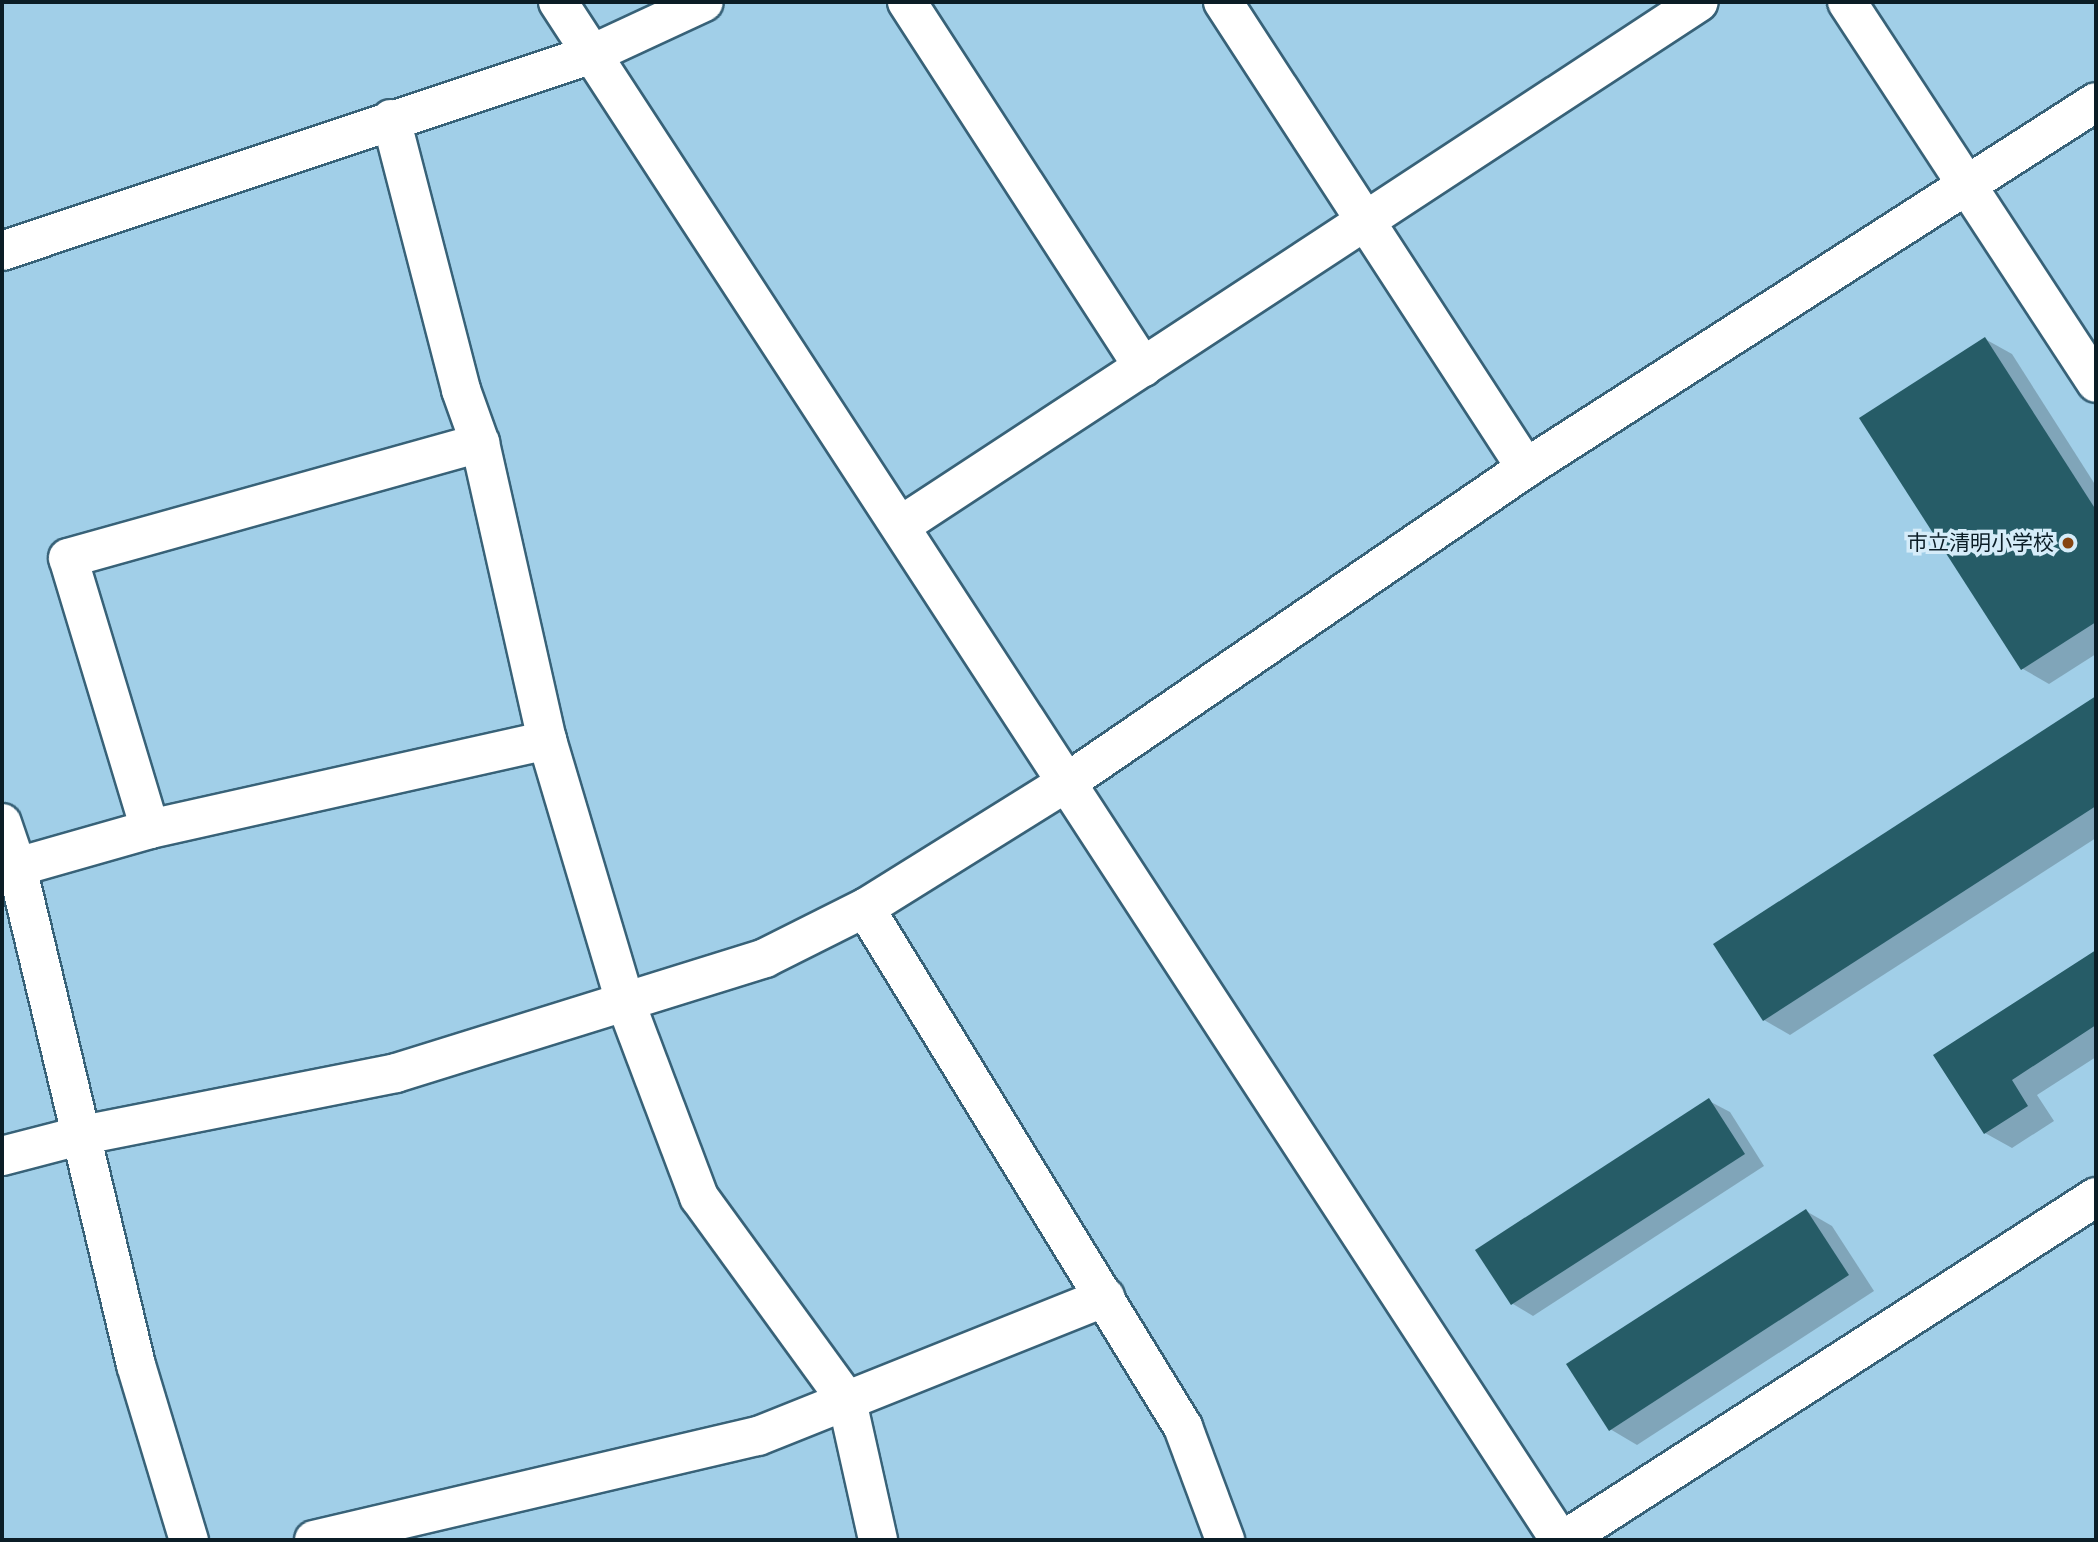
<!DOCTYPE html>
<html>
<head>
<meta charset="utf-8">
<style>
  body { margin:0 }
  #map { position:relative; width:2098px; height:1542px; overflow:hidden; background:#a1cfe8; font-family:"Public Sans","Noto Sans JP",sans-serif }
  div>[style] { position:absolute }
  [style*='--x'] { left:calc(var(--x)*1px); top:calc(var(--y)*1px); width:calc(var(--w)*1px); rotate:calc(var(--a)*1deg) }
  .shadow>* { inset:0; background:#0003 }
  .building>* { inset:0; background:#265c67 }
  .roads { filter:drop-shadow(2px 0 #386278) drop-shadow(-2px 0 #386278) drop-shadow(0 2px #386278) drop-shadow(0 -2px #386278) }
  .minor>* { height:38px; margin:-19px; padding:0 19px; transform-origin:19px; border-radius:19px; background:#fff }
  .tertiary>* { height:38px; margin:-19px; padding:0 19px; transform-origin:19px; border-radius:19px; background:#fff }
  .dots>* { width:19px; height:19px; translate:-50% -50%; box-sizing:border-box; border:4px solid #d5ecf9; border-radius:50% }
  span { translate:-50% -50%; white-space:nowrap; text-align:center; line-height:1.15; -webkit-text-stroke:7px #d5ecf9; paint-order:stroke }
  .poi-label { font-size:21px; color:#0b1d26 }
  .right { translate:-100% -50%; text-align:right }
  .frame { position:absolute; inset:0; border:4px solid #0b1d26; pointer-events:none }
</style>
</head>
<body>
<div id="map">
  <div class="shadow">
    <i style="clip-path:polygon(1985px 339px,2012px 354px,2096px 486px,2096px 654px,2049px 684px,2023px 669px,1861px 419px)"></i>
    <i style="clip-path:polygon(2096px 699px,2096px 838px,1790px 1035px,1764px 1020px,1715px 945px)"></i>
    <i style="clip-path:polygon(2096px 952px,2096px 1057px,2037px 1095px,2054px 1121px,2012px 1148px,1985px 1133px,1935px 1056px)"></i>
    <i style="clip-path:polygon(1709px 1101px,1730px 1112px,1764px 1166px,1533px 1316px,1513px 1304px)"></i>
    <i style="clip-path:polygon(1806px 1211px,1832px 1226px,1874px 1291px,1637px 1445px,1610px 1429px)"></i>
  </div>
  <div class="building">
    <i style="clip-path:polygon(1985px 337px,2096px 510px,2096px 622px,2021px 670px,1859px 418px)"></i>
    <i style="clip-path:polygon(2096px 696px,2096px 806px,1763px 1021px,1713px 944px)"></i>
    <i style="clip-path:polygon(2096px 950px,2096px 1025px,2012px 1080px,2028px 1106px,1984px 1134px,1933px 1055px)"></i>
    <i style="clip-path:polygon(1709px 1098px,1745px 1154px,1511px 1305px,1475px 1250px)"></i>
    <i style="clip-path:polygon(1806px 1209px,1849px 1275px,1609px 1431px,1566px 1364px)"></i>
  </div>
  <div class="roads">
    <div class="minor">
      <i style="--x:558;--y:2;--w:1836;--a:56.92"></i>
      <i style="--x:907;--y:2;--w:435;--a:57.1"></i>
      <i style="--x:1223;--y:2;--w:556;--a:56.97"></i>
      <i style="--x:1847;--y:2;--w:455;--a:56.8"></i>
      <i style="--x:391;--y:119;--w:280;--a:75.5"></i>
      <i style="--x:461;--y:390;--w:56;--a:70.3"></i>
      <i style="--x:480;--y:443;--w:304;--a:77.3"></i>
      <i style="--x:547;--y:740;--w:272;--a:73.4"></i>
      <i style="--x:625;--y:1001;--w:210;--a:69.3"></i>
      <i style="--x:699;--y:1197;--w:252;--a:54"></i>
      <i style="--x:847;--y:1401;--w:142;--a:77.4"></i>
      <i style="--x:2;--y:251;--w:622;--a:-18.46"></i>
      <i style="--x:592;--y:54;--w:123;--a:-24.9"></i>
      <i style="--x:900;--y:526;--w:955;--a:-33.26"></i>
      <i style="--x:2;--y:823;--w:46;--a:71.2"></i>
      <i style="--x:17;--y:867;--w:512;--a:76.56"></i>
      <i style="--x:136;--y:1365;--w:183;--a:73.2"></i>
      <i style="--x:150;--y:829;--w:283;--a:-106.8"></i>
      <i style="--x:68;--y:558;--w:428;--a:-15.6"></i>
      <i style="--x:17;--y:867;--w:138;--a:-15.9"></i>
      <i style="--x:150;--y:829;--w:407;--a:-12.6"></i>
      <i style="--x:865;--y:908;--w:609;--a:58.5"></i>
      <i style="--x:1183;--y:1427;--w:121;--a:69.6"></i>
      <i style="--x:83;--y:1135;--w:319;--a:-11.2"></i>
      <i style="--x:396;--y:1073;--w:387;--a:-17.3"></i>
      <i style="--x:765;--y:958;--w:112;--a:-26.6"></i>
      <i style="--x:865;--y:908;--w:237;--a:-31.9"></i>
      <i style="--x:1066;--y:783;--w:558;--a:-34.4"></i>
      <i style="--x:1526;--y:468;--w:677;--a:-32.7"></i>
      <i style="--x:314;--y:1540;--w:456;--a:-13.2"></i>
      <i style="--x:758;--y:1436;--w:374;--a:-21.8"></i>
      <i style="--x:1564;--y:1540;--w:633;--a:-32.81"></i>
    </div>
    <div class="tertiary">
      <i style="--x:2;--y:1156;--w:84;--a:-14.5"></i>
    </div>
  </div>
  <div class="dots">
    <i style="left:2068px;top:543px;background:#864412"></i>
  </div>
  <div class="poi-label">
    <span class="right" style="left:2054px;top:543px">市立清明小学校</span>
  </div>
  <div class="frame"></div>
</div>
</body>
</html>
